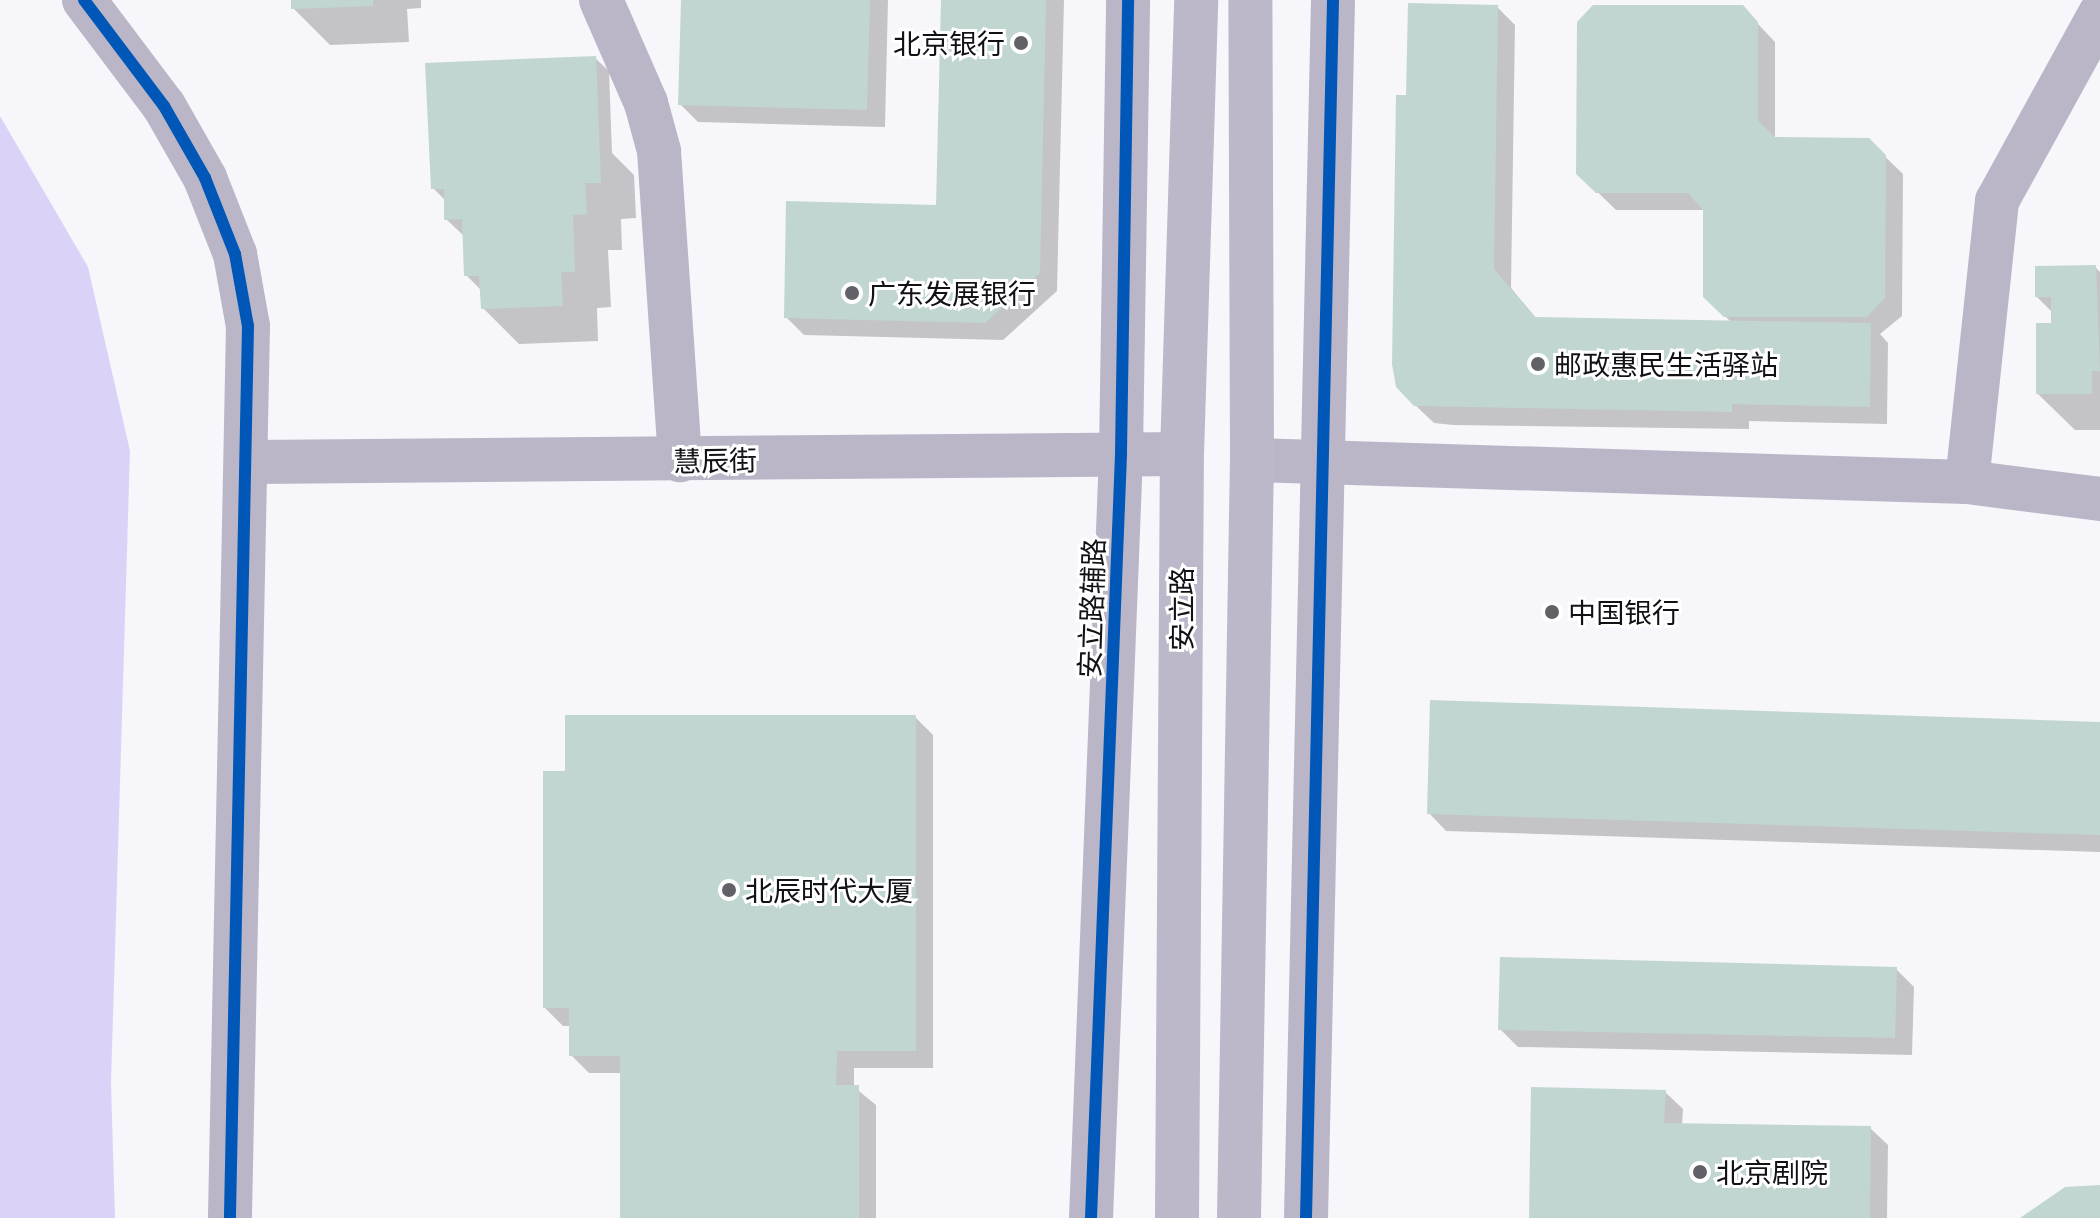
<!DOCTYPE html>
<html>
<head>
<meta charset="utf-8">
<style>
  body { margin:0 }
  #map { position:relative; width:2100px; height:1218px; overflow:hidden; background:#f6f6fb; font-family:"Noto Sans","Noto Sans SC",sans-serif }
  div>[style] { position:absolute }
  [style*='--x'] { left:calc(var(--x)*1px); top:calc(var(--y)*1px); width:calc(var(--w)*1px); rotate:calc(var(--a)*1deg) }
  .green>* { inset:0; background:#dbd3f7 }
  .shadow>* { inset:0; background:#0003 }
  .building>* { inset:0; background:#c1d6d1 }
  .minor>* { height:44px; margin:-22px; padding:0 22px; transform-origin:22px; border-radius:22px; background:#bab6c7 }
  .major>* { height:44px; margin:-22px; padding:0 22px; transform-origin:22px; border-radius:22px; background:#bcb7c9 }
  .cycleway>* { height:12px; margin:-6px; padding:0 6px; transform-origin:6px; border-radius:6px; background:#0057b8 }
  .dots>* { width:22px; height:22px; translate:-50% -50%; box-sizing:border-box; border:4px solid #fff; border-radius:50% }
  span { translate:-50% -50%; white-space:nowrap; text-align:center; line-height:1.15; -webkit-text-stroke:6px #fff; paint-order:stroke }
  .poi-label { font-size:28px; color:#121117 }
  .right { translate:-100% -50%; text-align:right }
  .left { translate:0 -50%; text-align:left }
  .street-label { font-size:28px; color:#121117 }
</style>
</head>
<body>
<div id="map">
  <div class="green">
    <i style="clip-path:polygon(0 116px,88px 267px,130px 451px,111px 1083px,115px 1218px,0 1218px)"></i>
  </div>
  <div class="shadow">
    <i style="clip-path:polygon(293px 0,421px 0,421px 8px,407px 9px,409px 42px,330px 45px,293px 8px)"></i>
    <i style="clip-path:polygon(683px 0,888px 0,885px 127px,698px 122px,680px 104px)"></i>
    <i style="clip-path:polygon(943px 0,1064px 0,1057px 291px,1003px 340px,804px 335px,786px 317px,938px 207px)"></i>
    <i style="clip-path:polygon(1497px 7px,1515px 25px,1511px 288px,1537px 319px,1732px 323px,1705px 296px,1705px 210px,1616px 210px,1578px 173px,1742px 7px,1775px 42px,1775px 139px,1868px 140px,1903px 174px,1902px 316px,1880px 334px,1888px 343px,1887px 424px,1749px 421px,1749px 429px,1453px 425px,1434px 423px,1415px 405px,1408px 97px)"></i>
    <i style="clip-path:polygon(595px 58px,609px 71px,612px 153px,634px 175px,636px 218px,621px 219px,622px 250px,608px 250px,611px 307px,597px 308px,598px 341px,519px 344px,483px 308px,482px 291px,466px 275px,465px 237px,446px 219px,446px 201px,433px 188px)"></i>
    <i style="clip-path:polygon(2095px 267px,2100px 272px,2100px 430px,2075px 430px,2038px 394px,2053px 313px,2037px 297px)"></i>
    <i style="clip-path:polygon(915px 717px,933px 735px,933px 1068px,854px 1068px,854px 1087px,876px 1105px,876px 1218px,622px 1218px,622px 1073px,589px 1073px,571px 1055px,571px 1026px,563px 1026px,545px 1008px,567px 773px)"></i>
    <i style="clip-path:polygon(2100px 724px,2100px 852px,1446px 831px,1429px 813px)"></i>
    <i style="clip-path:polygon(1896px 969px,1914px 987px,1912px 1055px,1518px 1047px,1500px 1029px)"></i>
    <i style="clip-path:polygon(1665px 1092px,1683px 1109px,1682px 1125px,1870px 1128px,1888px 1145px,1887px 1218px,1531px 1218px)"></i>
  </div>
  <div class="building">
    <i style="clip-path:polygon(291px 0,373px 0,373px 6px,291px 9px)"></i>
    <i style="clip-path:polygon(681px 0,870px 0,867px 110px,678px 105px)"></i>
    <i style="clip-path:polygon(941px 0,1046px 0,1040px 273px,985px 323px,784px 318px,786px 201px,936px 205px)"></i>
    <i style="clip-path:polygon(1408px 3px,1498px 5px,1494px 269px,1535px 317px,1871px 323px,1870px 407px,1732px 404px,1732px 412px,1414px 406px,1396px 387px,1392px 364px,1396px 95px,1406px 95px)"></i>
    <i style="clip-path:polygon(1593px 5px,1743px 5px,1758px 22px,1758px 121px,1775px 137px,1869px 138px,1886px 155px,1885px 298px,1867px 317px,1724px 317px,1703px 297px,1703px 210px,1688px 193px,1596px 193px,1576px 174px,1577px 22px)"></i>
    <i style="clip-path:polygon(596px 56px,601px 183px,585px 183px,587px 214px,573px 215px,575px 272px,561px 272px,563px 306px,481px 309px,479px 276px,464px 276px,462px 219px,444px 220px,444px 189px,431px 189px,425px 63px)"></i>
    <i style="clip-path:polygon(2096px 265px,2100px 371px,2092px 371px,2092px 394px,2036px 394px,2036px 323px,2051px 323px,2051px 297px,2035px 297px,2035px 266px)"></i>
    <i style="clip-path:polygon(1430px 700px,2100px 722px,2100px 835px,1427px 814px)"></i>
    <i style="clip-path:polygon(565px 715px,916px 715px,916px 1051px,837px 1051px,836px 1085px,859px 1085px,859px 1218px,620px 1218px,620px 1056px,569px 1056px,569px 1008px,543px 1008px,543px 771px,565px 771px)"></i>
    <i style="clip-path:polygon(1500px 957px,1897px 967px,1895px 1038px,1498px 1030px)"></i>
    <i style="clip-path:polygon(1531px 1087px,1666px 1090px,1664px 1123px,1871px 1126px,1870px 1218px,1529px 1218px)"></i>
    <i style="clip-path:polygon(2100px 1185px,2100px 1218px,2020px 1218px,2065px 1187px)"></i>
  </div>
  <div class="minor">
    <i style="--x:84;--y:0;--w:133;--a:53"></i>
    <i style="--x:164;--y:106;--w:83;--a:60.3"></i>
    <i style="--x:205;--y:178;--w:82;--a:68.5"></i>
    <i style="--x:235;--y:254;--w:73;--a:79.8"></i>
    <i style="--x:248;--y:326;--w:892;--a:91.16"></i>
    <i style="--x:601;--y:0;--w:112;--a:66.4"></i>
    <i style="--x:646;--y:103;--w:50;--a:74.8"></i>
    <i style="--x:659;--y:151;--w:310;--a:86.1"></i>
    <i style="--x:1252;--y:460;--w:715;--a:1.76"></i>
    <i style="--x:1967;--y:482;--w:134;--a:7.3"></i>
    <i style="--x:247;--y:462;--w:935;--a:-0.49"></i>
    <i style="--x:1967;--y:482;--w:283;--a:-83.9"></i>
    <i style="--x:1997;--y:201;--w:213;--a:-61.2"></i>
    <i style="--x:1091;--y:1218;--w:766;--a:-87.75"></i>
    <i style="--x:1121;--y:453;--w:453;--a:-89.1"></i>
    <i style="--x:1306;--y:1218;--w:1218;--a:-88.73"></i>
  </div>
  <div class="major">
    <i style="--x:1177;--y:1218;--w:764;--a:-89.63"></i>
    <i style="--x:1182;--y:454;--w:454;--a:-88.2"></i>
    <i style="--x:1239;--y:1218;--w:758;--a:-89.02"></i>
    <i style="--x:1252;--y:460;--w:460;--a:-90.2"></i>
  </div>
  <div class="cycleway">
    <i style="--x:84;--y:0;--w:133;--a:53"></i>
    <i style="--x:164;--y:106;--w:83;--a:60.3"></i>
    <i style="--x:205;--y:178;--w:82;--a:68.5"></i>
    <i style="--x:235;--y:254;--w:73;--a:79.8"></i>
    <i style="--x:248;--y:326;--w:892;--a:91.16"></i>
    <i style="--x:1091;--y:1218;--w:766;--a:-87.75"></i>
    <i style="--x:1121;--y:453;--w:453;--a:-89.1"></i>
    <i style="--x:1306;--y:1218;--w:1218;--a:-88.73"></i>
  </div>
  <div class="dots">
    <i style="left:1021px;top:43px;background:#626167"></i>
    <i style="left:852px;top:293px;background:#626167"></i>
    <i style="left:1538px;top:364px;background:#626167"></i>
    <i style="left:1552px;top:612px;background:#626167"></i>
    <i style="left:729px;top:890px;background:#626167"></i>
    <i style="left:1700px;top:1172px;background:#626167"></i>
  </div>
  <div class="poi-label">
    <span class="right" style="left:1005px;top:43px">北京银行</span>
    <span class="left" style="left:868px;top:293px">广东发展银行</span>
    <span class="left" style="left:1554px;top:364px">邮政惠民生活驿站</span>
    <span class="left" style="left:1568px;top:612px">中国银行</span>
    <span class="left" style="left:745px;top:890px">北辰时代大厦</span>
    <span class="left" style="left:1716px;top:1172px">北京剧院</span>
  </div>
  <div class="street-label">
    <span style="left:715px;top:460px;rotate:-1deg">慧辰街</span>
    <span style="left:1091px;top:608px;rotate:-88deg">安立路辅路</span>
    <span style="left:1181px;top:609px;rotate:-90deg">安立路</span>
  </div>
</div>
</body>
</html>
